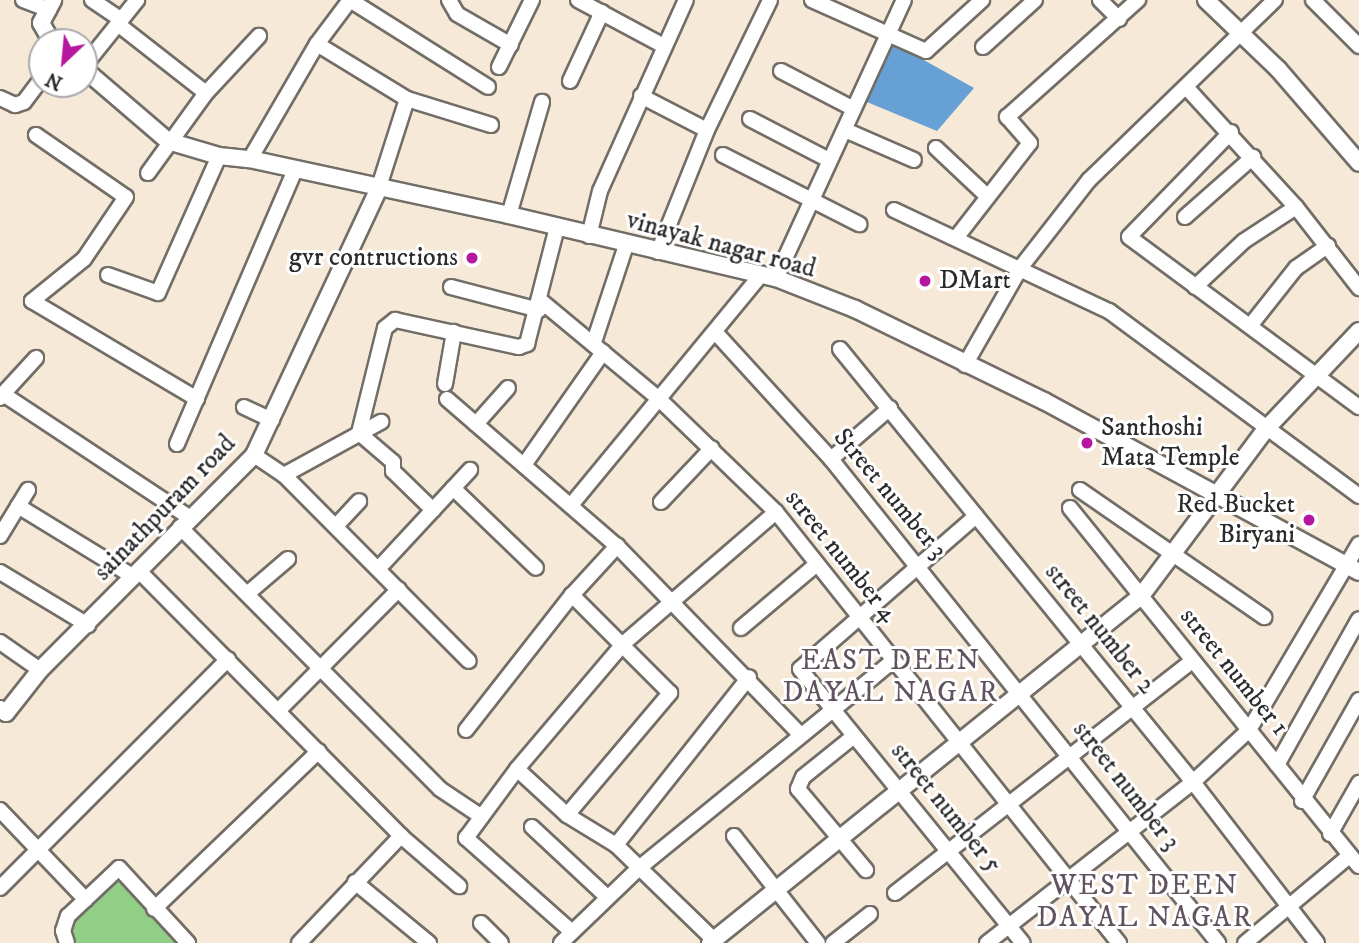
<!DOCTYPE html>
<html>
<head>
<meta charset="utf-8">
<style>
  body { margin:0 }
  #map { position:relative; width:1359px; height:943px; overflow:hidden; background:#f7e9d7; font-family:"IM FELL DW Pica",serif }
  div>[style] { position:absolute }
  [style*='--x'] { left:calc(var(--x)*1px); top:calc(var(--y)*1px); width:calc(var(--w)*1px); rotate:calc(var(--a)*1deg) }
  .green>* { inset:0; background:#90cf85 }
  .water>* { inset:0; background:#66a0d5 }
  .roads { filter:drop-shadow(2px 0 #726e67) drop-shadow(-2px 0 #726e67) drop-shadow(0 2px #726e67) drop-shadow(0 -2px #726e67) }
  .minor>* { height:14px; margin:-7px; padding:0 7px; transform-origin:7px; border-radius:7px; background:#fff }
  .tertiary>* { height:16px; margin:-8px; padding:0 8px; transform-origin:8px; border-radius:8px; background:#fff }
  .dots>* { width:19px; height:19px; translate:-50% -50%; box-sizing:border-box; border:4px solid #fff; border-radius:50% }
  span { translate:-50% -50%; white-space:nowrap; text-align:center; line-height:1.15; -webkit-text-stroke:6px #fff; paint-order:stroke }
  .street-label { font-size:26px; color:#2b2b2b }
  .poi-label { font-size:26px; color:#2b2b2b }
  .right { translate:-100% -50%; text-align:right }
  .left { translate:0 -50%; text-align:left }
  .neighbourhood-label { font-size:28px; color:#615260; letter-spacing:2px }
  .north { position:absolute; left:28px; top:28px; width:70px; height:70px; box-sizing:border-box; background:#fff; border:2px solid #aaa; border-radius:50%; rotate:206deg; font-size:19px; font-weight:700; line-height:28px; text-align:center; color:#2b2b2b }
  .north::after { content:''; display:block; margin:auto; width:24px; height:32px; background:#b5179e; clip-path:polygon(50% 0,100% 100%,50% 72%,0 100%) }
</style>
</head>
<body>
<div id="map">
  <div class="green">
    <i style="clip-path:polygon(119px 868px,185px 943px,67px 943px,71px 918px)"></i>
  </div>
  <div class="water">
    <i style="clip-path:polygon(888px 40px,974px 88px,937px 131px,862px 100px)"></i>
  </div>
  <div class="roads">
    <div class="minor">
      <i style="--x:23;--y:0;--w:28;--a:21"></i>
      <i style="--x:92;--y:0;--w:36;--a:34"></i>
      <i style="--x:350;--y:0;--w:163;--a:32.2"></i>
      <i style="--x:449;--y:0;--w:16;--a:60"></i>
      <i style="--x:457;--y:14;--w:62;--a:29.9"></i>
      <i style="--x:578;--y:0;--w:95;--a:28.2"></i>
      <i style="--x:812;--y:0;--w:125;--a:24.1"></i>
      <i style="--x:926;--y:51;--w:76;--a:-42.3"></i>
      <i style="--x:1100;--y:0;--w:27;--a:45"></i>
      <i style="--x:1313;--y:0;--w:65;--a:45"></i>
      <i style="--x:119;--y:25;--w:110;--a:38"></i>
      <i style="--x:317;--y:44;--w:105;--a:31.4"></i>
      <i style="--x:407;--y:99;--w:96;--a:107.7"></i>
      <i style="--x:983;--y:47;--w:70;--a:-42.1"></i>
      <i style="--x:84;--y:66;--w:85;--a:-51.2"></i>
      <i style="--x:499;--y:67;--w:75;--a:-63.8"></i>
      <i style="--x:781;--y:71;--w:82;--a:27.5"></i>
      <i style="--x:570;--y:81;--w:76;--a:-65.1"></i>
      <i style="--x:1186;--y:87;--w:163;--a:47.5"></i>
      <i style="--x:1296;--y:207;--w:103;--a:52.1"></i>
      <i style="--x:641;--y:96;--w:74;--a:27.3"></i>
      <i style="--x:0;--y:98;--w:17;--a:25"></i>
      <i style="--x:15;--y:105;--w:9;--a:-18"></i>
      <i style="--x:24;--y:102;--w:30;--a:-53"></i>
      <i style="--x:407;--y:99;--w:88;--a:17.2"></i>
      <i style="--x:750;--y:119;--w:89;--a:27.4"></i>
      <i style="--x:845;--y:130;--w:75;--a:23.5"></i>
      <i style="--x:1231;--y:132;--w:146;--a:134.2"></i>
      <i style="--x:1129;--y:237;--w:286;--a:36.5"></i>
      <i style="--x:36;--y:135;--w:109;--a:34.6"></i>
      <i style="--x:126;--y:197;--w:75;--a:124.1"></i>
      <i style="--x:84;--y:259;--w:67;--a:141.1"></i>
      <i style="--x:32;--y:301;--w:192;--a:30.7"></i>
      <i style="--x:936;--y:148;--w:71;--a:43.3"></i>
      <i style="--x:723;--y:155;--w:153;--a:26.9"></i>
      <i style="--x:250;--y:159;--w:133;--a:-59.8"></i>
      <i style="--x:317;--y:44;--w:55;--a:-53.1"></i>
      <i style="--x:148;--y:173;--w:99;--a:-54.1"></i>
      <i style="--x:206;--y:93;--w:78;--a:-47.1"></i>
      <i style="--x:894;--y:210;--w:238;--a:25.2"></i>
      <i style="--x:1109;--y:311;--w:311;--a:36.5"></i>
      <i style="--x:509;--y:215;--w:118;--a:-73.7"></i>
      <i style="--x:1185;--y:217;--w:91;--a:-41.4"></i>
      <i style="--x:589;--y:236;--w:46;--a:-76.3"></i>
      <i style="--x:600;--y:191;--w:209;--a:-65.8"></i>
      <i style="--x:956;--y:238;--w:120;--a:-52.1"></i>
      <i style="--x:1030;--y:143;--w:35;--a:-131"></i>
      <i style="--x:1007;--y:117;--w:176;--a:-41.8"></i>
      <i style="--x:658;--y:252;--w:131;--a:-68.1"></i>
      <i style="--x:707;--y:130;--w:144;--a:-64.1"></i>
      <i style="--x:108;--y:275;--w:53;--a:19.8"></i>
      <i style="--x:158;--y:293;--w:150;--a:-66"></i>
      <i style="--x:776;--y:278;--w:306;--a:-65.3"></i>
      <i style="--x:451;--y:287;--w:91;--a:14.6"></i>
      <i style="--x:1195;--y:287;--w:67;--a:-43.2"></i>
      <i style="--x:1244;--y:241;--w:62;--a:-33.2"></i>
      <i style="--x:541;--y:301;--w:152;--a:39.7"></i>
      <i style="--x:658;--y:398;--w:164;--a:44"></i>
      <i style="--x:776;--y:512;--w:551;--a:51.49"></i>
      <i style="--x:1250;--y:326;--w:74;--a:-51.6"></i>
      <i style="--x:1296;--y:268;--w:39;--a:-35"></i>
      <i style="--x:716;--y:333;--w:171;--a:47.6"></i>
      <i style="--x:831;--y:459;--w:620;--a:51.35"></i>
      <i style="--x:594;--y:342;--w:102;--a:-71.7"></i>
      <i style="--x:840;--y:349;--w:559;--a:50.81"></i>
      <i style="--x:1193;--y:782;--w:203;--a:52.4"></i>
      <i style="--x:965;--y:365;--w:113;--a:-60.3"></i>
      <i style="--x:1021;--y:267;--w:110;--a:-52"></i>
      <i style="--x:1089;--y:180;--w:259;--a:-44.1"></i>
      <i style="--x:445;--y:384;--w:53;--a:-80.2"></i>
      <i style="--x:3;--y:394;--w:49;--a:-47.5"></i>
      <i style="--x:0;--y:398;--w:5;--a:-53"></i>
      <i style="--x:3;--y:394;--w:224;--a:33.5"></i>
      <i style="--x:447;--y:399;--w:225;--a:40.9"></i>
      <i style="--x:617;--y:546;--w:262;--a:45.8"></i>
      <i style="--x:244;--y:407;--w:31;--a:25"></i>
      <i style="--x:476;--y:424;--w:48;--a:-48.4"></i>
      <i style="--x:177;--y:444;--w:296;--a:-66.7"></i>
      <i style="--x:254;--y:455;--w:36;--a:34"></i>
      <i style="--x:284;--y:475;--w:262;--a:45.2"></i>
      <i style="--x:831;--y:459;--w:78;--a:-40.8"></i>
      <i style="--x:524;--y:465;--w:138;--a:-55"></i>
      <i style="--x:284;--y:475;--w:111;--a:-28.7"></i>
      <i style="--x:453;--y:488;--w:115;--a:43.9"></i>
      <i style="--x:1080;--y:490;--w:224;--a:34.6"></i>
      <i style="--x:661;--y:502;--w:74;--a:-46.6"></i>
      <i style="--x:572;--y:504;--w:297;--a:-50.5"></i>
      <i style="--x:18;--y:506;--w:136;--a:31.5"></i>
      <i style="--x:1070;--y:508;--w:460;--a:51.1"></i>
      <i style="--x:433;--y:510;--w:56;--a:-135.7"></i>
      <i style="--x:393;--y:471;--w:9;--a:-90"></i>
      <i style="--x:393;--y:462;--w:45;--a:-139.5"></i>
      <i style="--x:359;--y:433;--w:108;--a:-76.1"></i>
      <i style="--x:385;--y:328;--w:13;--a:-39"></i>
      <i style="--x:395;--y:320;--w:127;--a:12.3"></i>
      <i style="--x:519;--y:347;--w:9;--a:-21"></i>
      <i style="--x:527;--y:344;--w:121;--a:-75.6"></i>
      <i style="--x:976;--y:516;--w:233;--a:139"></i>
      <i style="--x:800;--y:669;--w:353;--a:50.9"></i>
      <i style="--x:336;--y:526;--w:34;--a:-47"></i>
      <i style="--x:180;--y:527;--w:369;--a:45.2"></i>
      <i style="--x:440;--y:789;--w:50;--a:33.7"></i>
      <i style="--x:0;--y:536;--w:54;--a:-58.7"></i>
      <i style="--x:379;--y:568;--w:134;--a:-47.1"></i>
      <i style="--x:139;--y:571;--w:373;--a:45.3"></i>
      <i style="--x:401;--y:836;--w:77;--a:40.8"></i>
      <i style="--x:0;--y:572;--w:103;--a:31.1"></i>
      <i style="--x:247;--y:594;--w:54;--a:-40.5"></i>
      <i style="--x:741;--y:628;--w:99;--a:-40.1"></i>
      <i style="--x:0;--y:642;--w:49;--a:35"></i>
      <i style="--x:279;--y:710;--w:170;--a:-45.2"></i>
      <i style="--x:466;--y:730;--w:172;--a:-51.9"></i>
      <i style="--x:572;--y:595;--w:67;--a:-47.4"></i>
      <i style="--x:854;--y:736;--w:65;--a:141.2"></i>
      <i style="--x:803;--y:777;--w:13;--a:113"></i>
      <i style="--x:798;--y:789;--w:106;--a:50"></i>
      <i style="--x:1277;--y:765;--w:167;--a:-60.7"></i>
      <i style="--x:517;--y:769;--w:68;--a:42.6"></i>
      <i style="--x:567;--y:815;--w:57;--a:31.5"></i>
      <i style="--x:616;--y:845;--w:136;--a:44.1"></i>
      <i style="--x:1302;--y:801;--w:116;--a:-60.6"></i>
      <i style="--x:0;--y:810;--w:124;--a:46.3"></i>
      <i style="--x:567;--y:815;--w:160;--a:-49.8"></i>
      <i style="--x:670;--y:693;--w:139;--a:-135"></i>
      <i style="--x:532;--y:827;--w:101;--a:43"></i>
      <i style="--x:1330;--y:834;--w:59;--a:-60.4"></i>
      <i style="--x:734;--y:836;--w:136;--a:51.9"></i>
      <i style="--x:616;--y:845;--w:214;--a:-51.6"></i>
      <i style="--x:355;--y:882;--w:96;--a:39.5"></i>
      <i style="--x:0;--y:888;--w:323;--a:-45.1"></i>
      <i style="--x:895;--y:893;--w:377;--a:-38"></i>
      <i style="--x:154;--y:909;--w:228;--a:-43.8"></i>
      <i style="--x:481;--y:923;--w:28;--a:45"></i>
      <i style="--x:572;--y:932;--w:142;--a:-138.4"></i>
      <i style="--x:466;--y:838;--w:86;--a:-53.5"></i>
      <i style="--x:517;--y:769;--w:164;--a:-49.7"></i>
      <i style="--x:623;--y:644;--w:202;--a:-40.8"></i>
      <i style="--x:67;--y:943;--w:13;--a:-108"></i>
      <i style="--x:63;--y:931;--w:16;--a:-72"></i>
      <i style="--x:68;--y:916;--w:70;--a:-43.3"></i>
      <i style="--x:119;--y:868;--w:102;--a:47.4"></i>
      <i style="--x:299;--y:943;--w:148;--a:-46.4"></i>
      <i style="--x:561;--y:943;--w:108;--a:-43.9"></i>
      <i style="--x:639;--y:868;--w:329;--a:-39.2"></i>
      <i style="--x:833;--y:943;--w:47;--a:-38.1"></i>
      <i style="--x:987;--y:943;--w:261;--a:-38"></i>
      <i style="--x:1193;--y:782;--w:76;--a:-42.9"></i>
      <i style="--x:1249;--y:730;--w:216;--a:-59.4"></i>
      <i style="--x:1245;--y:943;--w:136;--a:-39.9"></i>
    </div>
    <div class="tertiary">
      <i style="--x:1206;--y:0;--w:100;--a:43.8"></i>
      <i style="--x:1278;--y:69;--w:124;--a:49.2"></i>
      <i style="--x:52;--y:42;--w:22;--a:-120"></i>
      <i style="--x:41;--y:23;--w:26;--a:-62"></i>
      <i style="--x:84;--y:69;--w:111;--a:40.6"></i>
      <i style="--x:168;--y:141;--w:53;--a:16.4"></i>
      <i style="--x:219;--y:156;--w:31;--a:6"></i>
      <i style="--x:250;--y:159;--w:265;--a:12.2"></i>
      <i style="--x:509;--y:215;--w:274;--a:13.3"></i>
      <i style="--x:776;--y:278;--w:85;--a:21.4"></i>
      <i style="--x:855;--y:309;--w:210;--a:26"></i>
      <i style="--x:1044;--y:401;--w:358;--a:28.5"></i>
      <i style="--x:0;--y:709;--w:7;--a:34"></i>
      <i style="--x:6;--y:713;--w:55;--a:-51.7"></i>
      <i style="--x:40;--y:670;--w:303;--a:-45.1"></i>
      <i style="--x:254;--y:455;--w:293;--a:-64.9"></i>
      <i style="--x:710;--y:943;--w:553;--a:-38.84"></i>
      <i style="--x:1141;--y:596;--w:209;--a:-53.2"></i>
      <i style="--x:1266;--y:429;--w:135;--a:-46.5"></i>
    </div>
  </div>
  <div class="dots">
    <i style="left:472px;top:258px;background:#b5179e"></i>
    <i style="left:925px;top:281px;background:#b5179e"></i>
    <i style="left:1087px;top:443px;background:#b5179e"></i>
    <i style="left:1309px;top:520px;background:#b5179e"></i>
  </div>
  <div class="street-label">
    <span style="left:721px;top:245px;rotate:15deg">vinayak nagar road</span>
    <span style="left:890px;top:494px;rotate:50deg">Street number 3</span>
    <span style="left:165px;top:508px;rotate:-46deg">sainathpuram road</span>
    <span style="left:841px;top:556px;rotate:51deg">street number 4</span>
    <span style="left:1100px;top:629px;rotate:51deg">street number 2</span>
    <span style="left:1234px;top:672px;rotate:51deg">street number 1</span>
    <span style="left:1126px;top:786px;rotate:52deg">street number 3</span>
    <span style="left:946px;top:808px;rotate:51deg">street number 5</span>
  </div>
  <div class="poi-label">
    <span class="right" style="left:458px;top:258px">gvr contructions</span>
    <span class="left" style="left:939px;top:281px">DMart</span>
    <span class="left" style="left:1101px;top:443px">Santhoshi<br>Mata Temple</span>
    <span class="right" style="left:1295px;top:520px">Red Bucket<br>Biryani</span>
  </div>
  <div class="neighbourhood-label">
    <span style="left:891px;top:677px">EAST DEEN<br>DAYAL NAGAR</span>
    <span style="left:1145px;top:902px">WEST DEEN<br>DAYAL NAGAR</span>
  </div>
  <div class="north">N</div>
</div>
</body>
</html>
